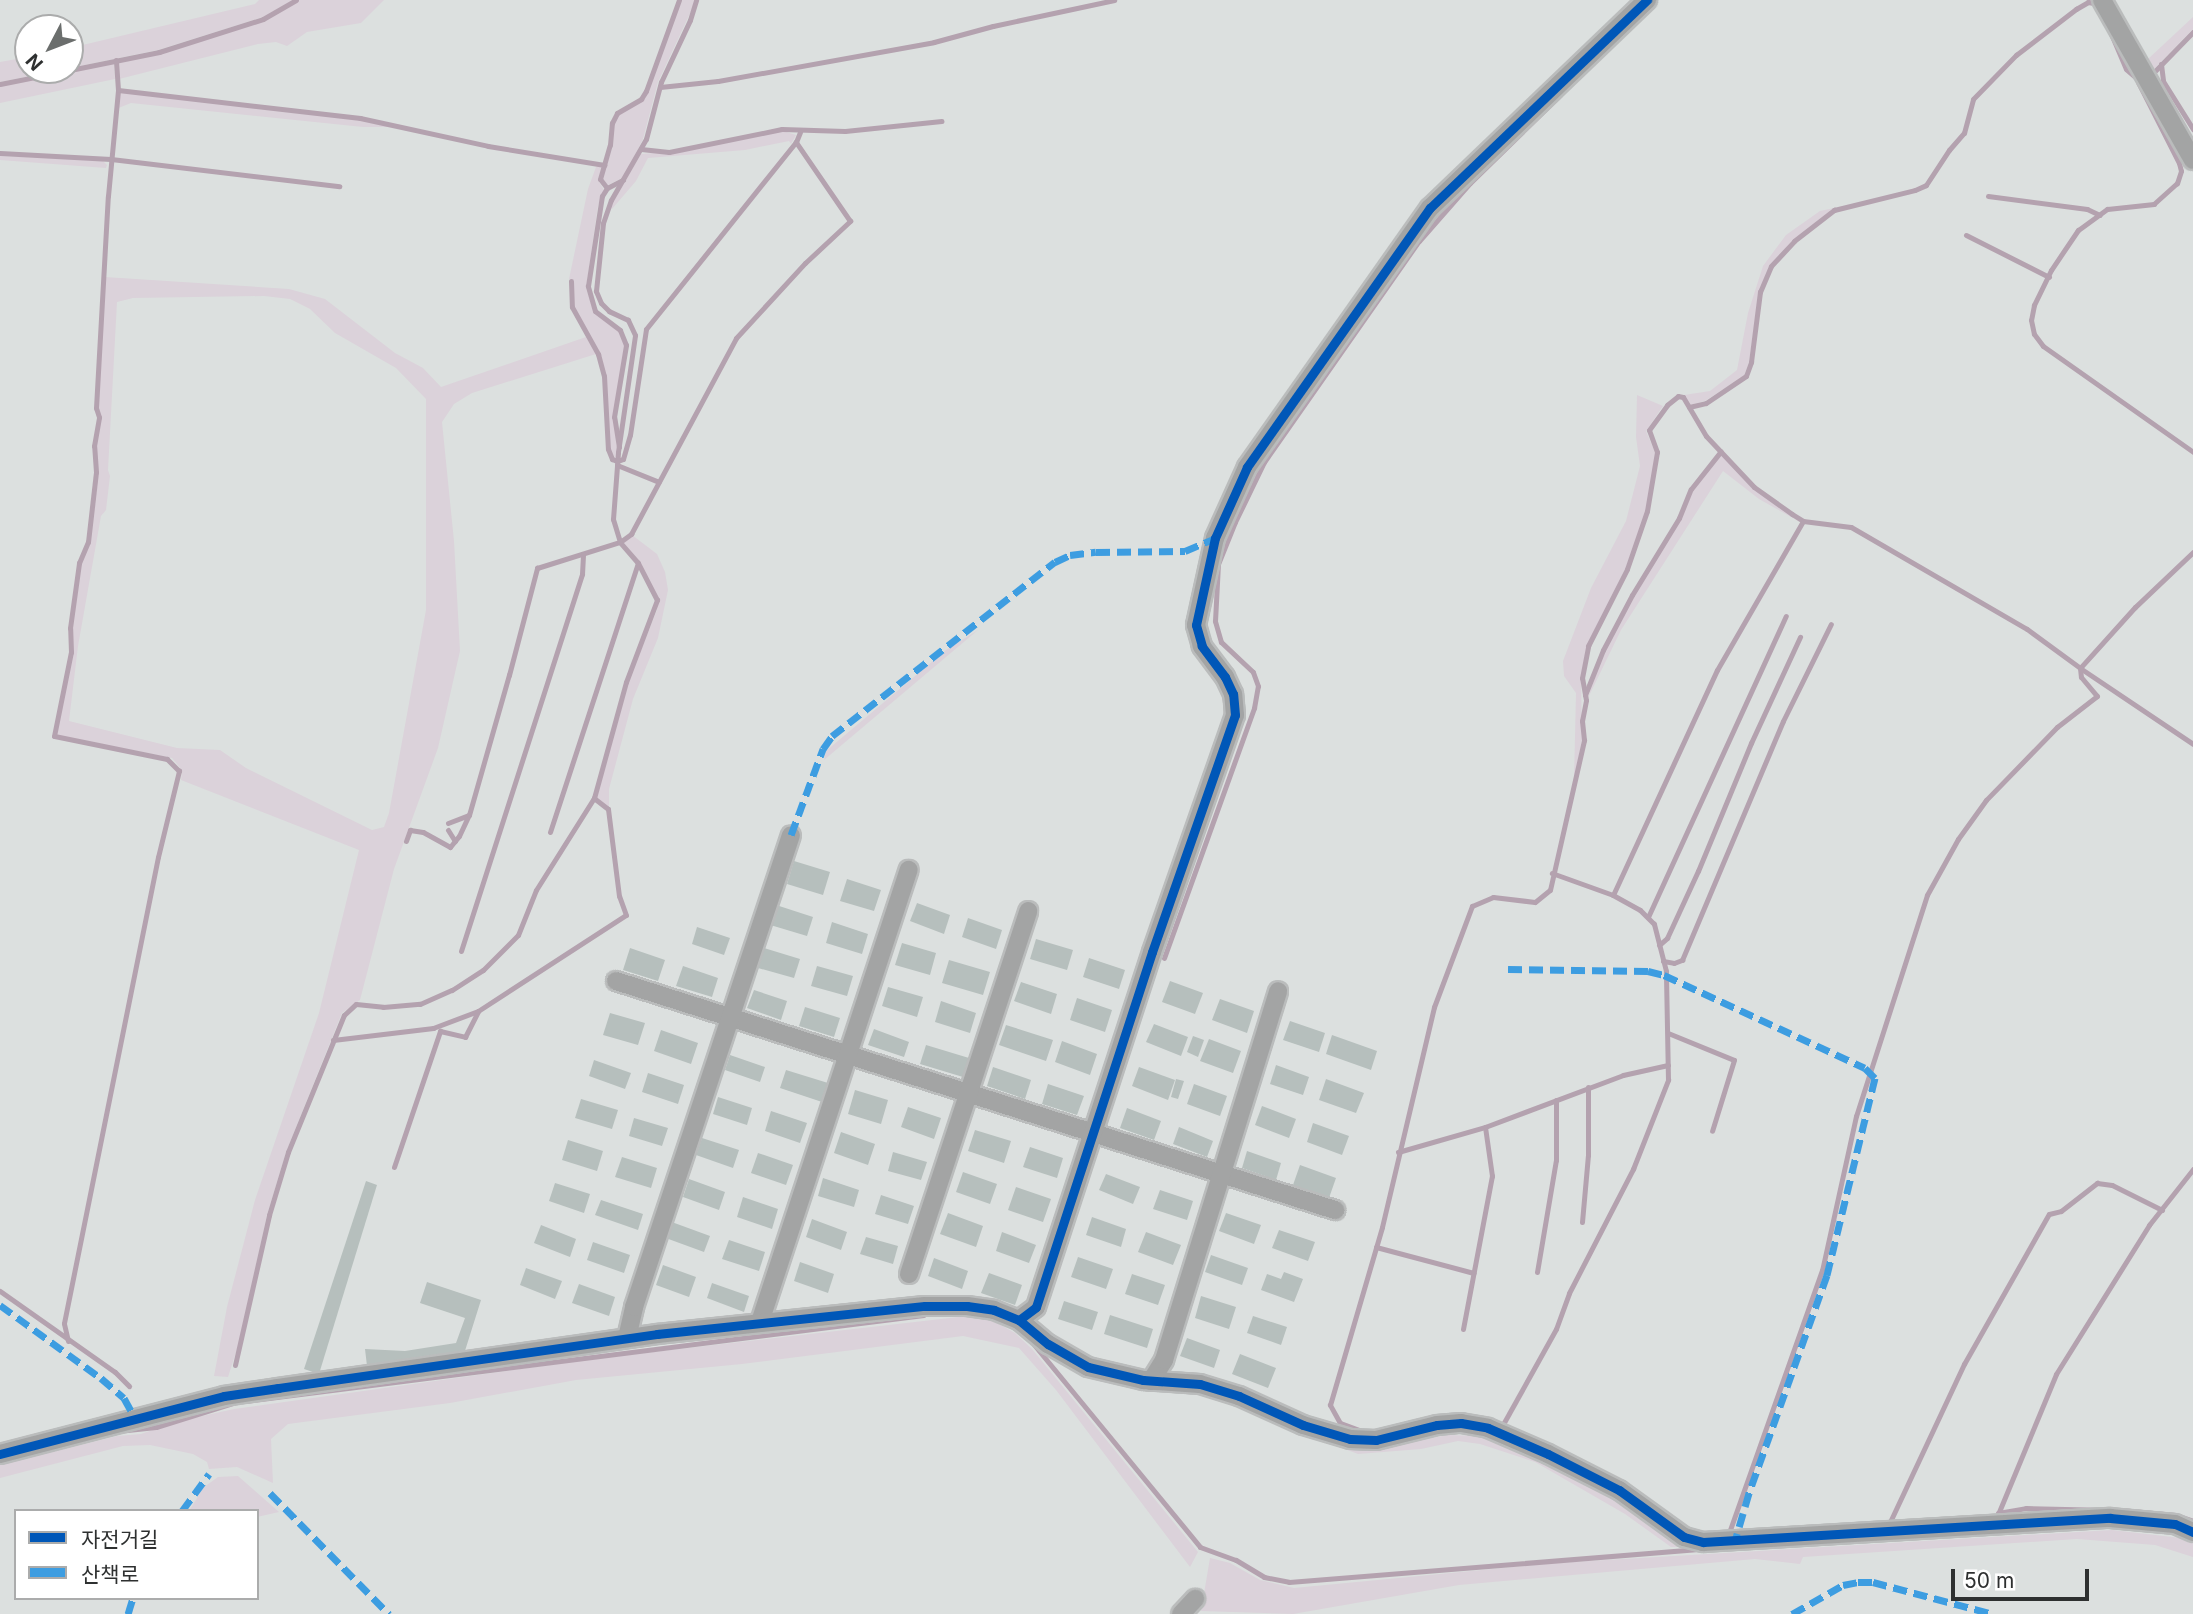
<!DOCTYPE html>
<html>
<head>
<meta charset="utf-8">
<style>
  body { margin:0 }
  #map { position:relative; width:2193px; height:1614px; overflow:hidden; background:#dce0df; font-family:Inter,"Noto Sans KR",sans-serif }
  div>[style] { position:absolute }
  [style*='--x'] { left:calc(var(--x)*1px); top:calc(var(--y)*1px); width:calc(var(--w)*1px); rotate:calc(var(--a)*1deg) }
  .green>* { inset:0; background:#dbd2da }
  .stream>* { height:5px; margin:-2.5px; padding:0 2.5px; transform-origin:2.5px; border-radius:2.5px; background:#b4a2af }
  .building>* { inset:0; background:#b6bfbd }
  .roads { filter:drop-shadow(2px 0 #babcbc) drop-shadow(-2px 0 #babcbc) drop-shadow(0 2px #babcbc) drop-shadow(0 -2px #babcbc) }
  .minor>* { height:18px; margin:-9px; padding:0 9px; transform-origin:9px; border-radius:9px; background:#a3a4a4 }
  .quiet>* { height:7px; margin-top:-3.5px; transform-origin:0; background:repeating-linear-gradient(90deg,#3d9de1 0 14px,transparent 0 21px) }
  .cycleway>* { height:9px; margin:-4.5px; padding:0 4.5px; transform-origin:4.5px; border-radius:4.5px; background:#0057b8 }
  span { translate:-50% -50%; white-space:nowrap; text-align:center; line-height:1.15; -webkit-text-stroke:5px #fff; paint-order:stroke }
  .legend { position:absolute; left:14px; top:1509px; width:245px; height:91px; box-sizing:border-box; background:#fff; border:2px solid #abacac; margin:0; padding:9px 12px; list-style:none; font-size:21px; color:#2e3030 }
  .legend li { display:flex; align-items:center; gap:14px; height:35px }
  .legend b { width:35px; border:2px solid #abacac }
  .north { position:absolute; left:14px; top:14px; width:70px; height:70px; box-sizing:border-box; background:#fff; border:2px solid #abacac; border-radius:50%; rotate:228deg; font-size:19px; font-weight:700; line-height:28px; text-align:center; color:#2e3030 }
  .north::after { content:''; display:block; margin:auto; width:24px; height:32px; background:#6b6e6d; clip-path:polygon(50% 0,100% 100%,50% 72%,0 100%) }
  .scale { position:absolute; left:1951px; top:1569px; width:138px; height:32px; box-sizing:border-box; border:4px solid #2e3030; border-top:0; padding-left:9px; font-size:21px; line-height:24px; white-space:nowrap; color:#2e3030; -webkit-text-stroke:5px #fff; paint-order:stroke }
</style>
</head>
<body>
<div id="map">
  <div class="green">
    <i style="clip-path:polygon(259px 0,293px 0,263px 17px,158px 50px,70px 68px,70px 48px,255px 4px)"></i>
    <i style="clip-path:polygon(299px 0,384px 0,361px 23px,307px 32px,287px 46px,276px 42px,258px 44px,119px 79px,118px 62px,159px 53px,264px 20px)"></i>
    <i style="clip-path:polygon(681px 0,694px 0,693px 7px,658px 82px,643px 139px,624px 177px,608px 185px,602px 178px,613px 146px,614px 123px,618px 115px,643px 100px)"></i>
    <i style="clip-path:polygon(2193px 17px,2193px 29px,2152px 71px,2143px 58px,2148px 59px)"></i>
    <i style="clip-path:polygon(28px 57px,28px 70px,60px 70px,0 82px,0 62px)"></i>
    <i style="clip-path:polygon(114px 63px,115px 79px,0 103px,0 86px)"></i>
    <i style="clip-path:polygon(120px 92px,358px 120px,391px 127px,363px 127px,131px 103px,116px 109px)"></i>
    <i style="clip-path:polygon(783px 131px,796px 135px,791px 144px,789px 141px,745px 150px,648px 158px,636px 181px,612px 209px,610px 206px,641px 154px,690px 150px)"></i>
    <i style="clip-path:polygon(0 156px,102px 160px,107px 165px,106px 168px,0 160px)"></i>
    <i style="clip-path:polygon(602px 166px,598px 180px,604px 190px,598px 206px,586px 288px,594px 312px,620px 331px,626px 345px,613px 418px,618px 448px,616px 459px,609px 449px,606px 376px,600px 353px,573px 307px,573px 280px,569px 279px,588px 189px,596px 167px)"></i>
    <i style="clip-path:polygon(1834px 208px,1793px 240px,1770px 265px,1759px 291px,1749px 362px,1744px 376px,1705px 401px,1690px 405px,1684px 395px,1710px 391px,1737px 370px,1748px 313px,1763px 266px,1786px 235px,1820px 211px)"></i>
    <i style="clip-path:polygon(evenodd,105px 277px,289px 289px,325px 299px,395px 353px,423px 368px,441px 387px,586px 337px,596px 354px,472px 393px,454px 404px,442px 422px,454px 541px,460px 651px,438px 748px,394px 869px,360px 1000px,342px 1013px,286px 1152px,267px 1215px,238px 1346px,228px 1377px,214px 1376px,227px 1307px,255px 1200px,319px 1013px,359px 850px,181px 780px,182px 770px,172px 758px,56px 735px,72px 652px,71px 629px,81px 562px,89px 542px,98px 471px,95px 446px,100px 419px,97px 408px,105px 277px,264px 296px,290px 299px,310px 309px,335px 333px,396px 368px,426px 399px,426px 610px,389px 813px,384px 827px,372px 830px,246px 768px,220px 750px,177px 748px,69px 721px,78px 646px,101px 516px,106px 510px,110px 476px,108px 470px,117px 302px,133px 298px,264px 296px)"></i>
    <i style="clip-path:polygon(1637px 395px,1663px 406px,1646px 431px,1655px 452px,1652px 479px,1646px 511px,1626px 567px,1587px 645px,1581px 676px,1582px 740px,1574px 780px,1576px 693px,1564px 676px,1563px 661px,1591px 588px,1626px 521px,1640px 466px,1636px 437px)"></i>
    <i style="clip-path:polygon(1722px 453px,1752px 488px,1800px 522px,1759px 499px,1723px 471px,1621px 630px,1587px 700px,1604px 652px,1633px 596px,1680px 519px,1693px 490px)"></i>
    <i style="clip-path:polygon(632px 535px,657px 554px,665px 572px,668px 590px,658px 638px,633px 699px,609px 789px,609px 808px,596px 797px,628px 682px,657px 610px,658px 600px,640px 562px,623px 542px)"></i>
    <i style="clip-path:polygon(978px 630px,824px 760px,826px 751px,946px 650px)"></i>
    <i style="clip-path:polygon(967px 1316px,992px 1320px,1015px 1333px,1032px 1349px,1198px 1552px,1190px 1567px,1056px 1390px,1019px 1348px,963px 1336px,742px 1364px,576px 1380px,450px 1403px,288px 1424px,271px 1439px,273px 1483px,237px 1467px,209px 1469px,207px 1462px,193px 1454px,150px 1445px,123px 1446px,0 1478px,0 1465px,117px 1436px,141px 1434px,175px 1422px,234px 1409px,593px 1359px)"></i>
    <i style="clip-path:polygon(1299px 1432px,1352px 1444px,1387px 1447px,1447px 1435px,1486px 1436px,1542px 1456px,1610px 1491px,1694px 1547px,1671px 1547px,1625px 1514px,1535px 1462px,1480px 1444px,1458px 1441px,1421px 1449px,1358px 1454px)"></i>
    <i style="clip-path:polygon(238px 1476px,279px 1512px,257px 1517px,257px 1511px,189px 1511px,204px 1487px,218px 1477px)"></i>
    <i style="clip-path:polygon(2112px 1530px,2181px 1538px,2193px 1543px,2193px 1557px,2155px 1545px,2077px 1539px,1803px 1557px,1800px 1564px,1755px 1559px,1459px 1585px,1293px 1614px,1201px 1611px,1210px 1558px,1230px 1563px,1260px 1580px,1294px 1588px,1555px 1563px)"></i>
  </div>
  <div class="stream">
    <i style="--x:2109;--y:29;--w:43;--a:67"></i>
    <i style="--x:2126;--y:69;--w:18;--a:41"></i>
    <i style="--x:2161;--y:64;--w:17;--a:83"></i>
    <i style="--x:2163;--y:81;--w:57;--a:58"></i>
    <i style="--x:70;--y:70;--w:91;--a:-11.4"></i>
    <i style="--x:159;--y:52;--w:109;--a:-17.6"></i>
    <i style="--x:263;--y:19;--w:38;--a:-30"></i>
    <i style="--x:2152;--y:74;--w:59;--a:-45.7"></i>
    <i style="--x:2138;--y:82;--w:91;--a:63.2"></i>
    <i style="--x:2179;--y:163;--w:8;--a:76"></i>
    <i style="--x:2181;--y:171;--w:13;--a:108"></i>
    <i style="--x:2177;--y:183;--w:31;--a:138"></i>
    <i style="--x:2154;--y:204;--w:47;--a:173.9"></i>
    <i style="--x:2107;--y:209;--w:36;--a:144"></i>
    <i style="--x:2078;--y:230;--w:48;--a:124"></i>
    <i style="--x:2051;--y:270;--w:39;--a:116"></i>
    <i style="--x:2034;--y:305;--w:15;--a:101"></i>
    <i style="--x:2031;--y:320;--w:14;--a:78"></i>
    <i style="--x:2034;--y:334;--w:15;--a:53"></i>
    <i style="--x:2043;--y:346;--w:184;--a:35.2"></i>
    <i style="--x:0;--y:84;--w:71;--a:-11.3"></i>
    <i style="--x:660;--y:87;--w:58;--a:-5.9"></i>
    <i style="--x:718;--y:81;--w:219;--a:-10.2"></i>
    <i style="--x:934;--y:42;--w:61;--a:-15.2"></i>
    <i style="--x:993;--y:26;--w:124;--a:-12.1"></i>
    <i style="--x:118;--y:90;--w:244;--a:6.6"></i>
    <i style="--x:360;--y:118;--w:131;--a:12.3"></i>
    <i style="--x:488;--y:146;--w:118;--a:9.3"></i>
    <i style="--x:641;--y:149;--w:28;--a:6"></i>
    <i style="--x:669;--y:152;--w:115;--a:-11.5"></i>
    <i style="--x:782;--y:129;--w:63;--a:1.8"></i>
    <i style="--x:845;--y:131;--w:97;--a:-5.9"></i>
    <i style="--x:0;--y:153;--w:111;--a:3.1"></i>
    <i style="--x:111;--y:159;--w:230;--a:6.8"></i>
    <i style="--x:607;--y:188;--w:11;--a:-128"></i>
    <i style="--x:600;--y:179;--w:35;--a:-74"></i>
    <i style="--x:610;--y:145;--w:22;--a:-85"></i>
    <i style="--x:612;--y:123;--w:11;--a:-63"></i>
    <i style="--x:617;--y:113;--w:28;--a:-30"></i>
    <i style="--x:641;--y:99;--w:9;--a:-58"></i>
    <i style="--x:646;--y:91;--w:97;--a:-70.1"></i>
    <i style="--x:1988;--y:196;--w:100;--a:7.5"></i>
    <i style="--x:2087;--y:209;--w:14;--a:25"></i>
    <i style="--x:1966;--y:235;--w:93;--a:26.8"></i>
    <i style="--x:571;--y:281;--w:26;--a:88"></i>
    <i style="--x:572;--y:307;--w:54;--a:61"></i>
    <i style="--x:598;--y:354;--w:23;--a:75"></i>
    <i style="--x:604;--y:376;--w:73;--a:86.9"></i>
    <i style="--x:608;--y:449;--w:11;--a:68"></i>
    <i style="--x:612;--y:459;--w:5;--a:22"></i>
    <i style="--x:617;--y:461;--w:6;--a:-18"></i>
    <i style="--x:623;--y:459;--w:25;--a:-74"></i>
    <i style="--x:630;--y:435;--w:107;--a:-81.4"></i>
    <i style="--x:646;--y:329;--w:240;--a:-51.3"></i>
    <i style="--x:796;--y:142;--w:11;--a:-68"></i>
    <i style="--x:1689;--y:407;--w:17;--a:-13"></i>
    <i style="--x:1706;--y:403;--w:48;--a:-34"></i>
    <i style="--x:1746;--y:376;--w:15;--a:-70"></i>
    <i style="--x:1751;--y:362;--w:71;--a:-82.7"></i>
    <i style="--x:1760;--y:292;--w:28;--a:-67"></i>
    <i style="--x:1771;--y:266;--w:34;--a:-47"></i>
    <i style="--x:1794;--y:241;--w:51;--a:-37.8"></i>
    <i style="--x:1834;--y:210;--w:83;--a:-13.9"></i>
    <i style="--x:1915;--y:190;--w:12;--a:-24"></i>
    <i style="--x:1926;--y:185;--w:42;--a:-56.7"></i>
    <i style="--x:1949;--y:150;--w:23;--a:-49"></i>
    <i style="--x:1964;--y:133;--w:35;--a:-75"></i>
    <i style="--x:1973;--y:99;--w:62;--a:-45.7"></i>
    <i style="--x:2016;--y:55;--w:76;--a:-37.5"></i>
    <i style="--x:2076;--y:9;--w:14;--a:-30"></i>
    <i style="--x:2088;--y:2;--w:10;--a:11"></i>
    <i style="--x:619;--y:447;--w:30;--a:-99"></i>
    <i style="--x:614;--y:417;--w:73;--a:-80.5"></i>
    <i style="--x:626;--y:345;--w:16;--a:-112"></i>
    <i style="--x:620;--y:330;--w:31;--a:-143"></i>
    <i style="--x:595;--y:311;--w:26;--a:-106"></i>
    <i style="--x:588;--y:286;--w:91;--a:-81.2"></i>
    <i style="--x:602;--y:196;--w:9;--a:-58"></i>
    <i style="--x:607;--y:188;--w:18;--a:-27"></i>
    <i style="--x:617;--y:465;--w:45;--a:22"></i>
    <i style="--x:2193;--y:552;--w:80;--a:136.5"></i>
    <i style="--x:2135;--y:607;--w:82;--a:132"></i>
    <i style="--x:2080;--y:668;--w:136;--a:33.9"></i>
    <i style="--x:1585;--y:695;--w:48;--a:-68.2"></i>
    <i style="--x:1603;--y:650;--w:62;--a:-62.2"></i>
    <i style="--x:1632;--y:595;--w:90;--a:-58.6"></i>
    <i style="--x:1679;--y:518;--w:31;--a:-68"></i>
    <i style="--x:1691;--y:489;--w:48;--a:-51.7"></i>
    <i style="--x:448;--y:823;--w:22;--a:-21"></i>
    <i style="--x:448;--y:830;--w:13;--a:58"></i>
    <i style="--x:550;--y:832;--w:283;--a:-71.9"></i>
    <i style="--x:406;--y:841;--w:12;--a:-70"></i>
    <i style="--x:410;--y:830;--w:13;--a:9"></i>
    <i style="--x:423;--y:832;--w:31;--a:29"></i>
    <i style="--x:450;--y:847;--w:14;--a:-51"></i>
    <i style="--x:459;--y:836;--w:23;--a:-65"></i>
    <i style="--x:469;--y:815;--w:146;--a:-74.1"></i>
    <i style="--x:509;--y:675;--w:111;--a:-75.3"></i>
    <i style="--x:537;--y:568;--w:87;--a:-17.4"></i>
    <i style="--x:620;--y:542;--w:14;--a:-36"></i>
    <i style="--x:631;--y:534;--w:222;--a:-61.8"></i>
    <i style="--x:736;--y:338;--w:102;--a:-47.4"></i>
    <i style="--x:805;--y:263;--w:62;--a:-43"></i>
    <i style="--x:850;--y:221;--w:96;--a:-124.4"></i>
    <i style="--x:1613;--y:895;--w:248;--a:-65.2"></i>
    <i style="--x:1717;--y:670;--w:172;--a:-60"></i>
    <i style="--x:1648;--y:917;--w:331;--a:-65.4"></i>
    <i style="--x:1659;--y:945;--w:11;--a:-41"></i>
    <i style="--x:1667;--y:938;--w:74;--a:-65.2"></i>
    <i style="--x:1698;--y:871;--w:139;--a:-67.5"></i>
    <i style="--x:1751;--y:743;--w:117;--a:-65.2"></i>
    <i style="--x:461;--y:951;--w:396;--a:-72.2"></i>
    <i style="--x:582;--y:574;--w:20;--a:-87"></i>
    <i style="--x:1164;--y:958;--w:266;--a:-70.2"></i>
    <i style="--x:1254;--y:708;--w:22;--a:-80"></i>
    <i style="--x:1258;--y:686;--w:15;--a:-110"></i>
    <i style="--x:1253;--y:672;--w:44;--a:-136.8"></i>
    <i style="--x:1221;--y:642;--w:22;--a:-106"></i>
    <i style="--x:1215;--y:621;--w:57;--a:-87"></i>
    <i style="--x:1218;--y:564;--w:45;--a:-68"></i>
    <i style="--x:1235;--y:522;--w:67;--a:-64.2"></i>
    <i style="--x:1264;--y:462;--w:270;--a:-55"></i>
    <i style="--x:1419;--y:241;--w:77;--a:-48.7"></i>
    <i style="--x:1470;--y:183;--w:126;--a:-44.4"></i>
    <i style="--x:1663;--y:961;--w:11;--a:10"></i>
    <i style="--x:1674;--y:963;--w:9;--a:-21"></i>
    <i style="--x:1682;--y:960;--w:259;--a:-67.1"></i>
    <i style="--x:1783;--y:721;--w:108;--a:-63.7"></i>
    <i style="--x:1668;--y:1033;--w:71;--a:22.2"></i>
    <i style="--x:1734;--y:1060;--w:74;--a:107.2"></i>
    <i style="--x:333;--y:1040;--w:101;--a:-6.8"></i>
    <i style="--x:433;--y:1028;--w:48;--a:-20.7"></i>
    <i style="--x:1398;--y:1152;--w:91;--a:-16"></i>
    <i style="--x:1485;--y:1127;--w:147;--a:-20.6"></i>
    <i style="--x:1623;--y:1075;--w:46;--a:-12.5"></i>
    <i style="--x:394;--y:1167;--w:144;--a:-71.3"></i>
    <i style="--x:440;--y:1031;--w:26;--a:13"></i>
    <i style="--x:465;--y:1037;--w:29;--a:-63"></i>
    <i style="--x:478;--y:1011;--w:176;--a:-33"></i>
    <i style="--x:626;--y:915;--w:20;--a:-110"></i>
    <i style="--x:619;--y:896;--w:88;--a:-97.2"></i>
    <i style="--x:608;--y:809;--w:18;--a:-142"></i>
    <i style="--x:1582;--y:1222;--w:67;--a:-84.9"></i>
    <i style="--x:1588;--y:1155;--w:68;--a:-90"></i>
    <i style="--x:1376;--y:1247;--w:101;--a:14.9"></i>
    <i style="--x:1537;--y:1272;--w:114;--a:-80.4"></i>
    <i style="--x:1556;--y:1160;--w:60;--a:-90"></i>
    <i style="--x:0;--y:1291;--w:141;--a:35.2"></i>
    <i style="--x:115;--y:1372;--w:20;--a:45"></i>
    <i style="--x:1463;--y:1329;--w:156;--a:-79.3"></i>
    <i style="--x:1492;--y:1176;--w:49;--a:-98.1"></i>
    <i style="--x:68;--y:1341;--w:18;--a:-103"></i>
    <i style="--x:64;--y:1323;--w:475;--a:-78.6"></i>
    <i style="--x:158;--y:857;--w:89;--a:-76.3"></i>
    <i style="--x:179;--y:771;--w:17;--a:-135"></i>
    <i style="--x:167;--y:759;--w:115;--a:-168.5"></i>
    <i style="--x:54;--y:736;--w:86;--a:-78.6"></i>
    <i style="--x:71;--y:652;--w:24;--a:-92"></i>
    <i style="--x:70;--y:628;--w:66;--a:-82.1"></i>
    <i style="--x:79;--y:563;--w:23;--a:-67"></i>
    <i style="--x:88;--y:542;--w:70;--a:-83.5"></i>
    <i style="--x:96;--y:472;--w:26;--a:-94"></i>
    <i style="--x:94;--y:446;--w:29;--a:-80"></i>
    <i style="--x:99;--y:417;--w:9;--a:-108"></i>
    <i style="--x:96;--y:408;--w:212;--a:-86.8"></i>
    <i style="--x:108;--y:196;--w:106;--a:-84.6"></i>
    <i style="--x:118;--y:90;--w:30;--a:-94"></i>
    <i style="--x:1031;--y:1341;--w:266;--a:50.6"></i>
    <i style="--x:1200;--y:1547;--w:38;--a:20"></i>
    <i style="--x:1236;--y:1560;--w:33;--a:31"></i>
    <i style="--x:1264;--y:1577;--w:25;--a:11"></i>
    <i style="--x:1289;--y:1582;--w:414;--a:-4.6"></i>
    <i style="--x:235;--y:1365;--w:154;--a:-77.2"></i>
    <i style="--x:269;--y:1215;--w:66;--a:-73.2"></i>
    <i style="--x:288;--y:1152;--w:148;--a:-67.8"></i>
    <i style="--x:344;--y:1015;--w:16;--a:-43"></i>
    <i style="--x:356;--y:1004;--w:27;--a:6"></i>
    <i style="--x:383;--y:1007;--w:37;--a:-5"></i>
    <i style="--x:420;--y:1004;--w:35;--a:-24"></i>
    <i style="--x:452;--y:990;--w:37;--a:-33"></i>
    <i style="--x:483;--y:970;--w:49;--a:-45"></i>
    <i style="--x:518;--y:935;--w:48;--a:-68.2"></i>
    <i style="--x:536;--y:890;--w:109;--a:-57.8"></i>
    <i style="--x:594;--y:798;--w:120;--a:-74.6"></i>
    <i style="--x:626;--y:682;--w:88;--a:-69.3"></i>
    <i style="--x:657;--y:600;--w:42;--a:-117.2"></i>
    <i style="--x:638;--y:563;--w:28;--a:-131"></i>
    <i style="--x:620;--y:542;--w:24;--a:-107"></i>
    <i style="--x:613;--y:519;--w:67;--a:-85.7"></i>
    <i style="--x:618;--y:452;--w:118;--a:-81.7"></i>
    <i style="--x:635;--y:335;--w:17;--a:-115"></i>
    <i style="--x:628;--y:320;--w:21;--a:-155"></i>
    <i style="--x:609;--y:311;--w:11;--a:-135"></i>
    <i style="--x:601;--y:303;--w:13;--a:-113"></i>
    <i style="--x:596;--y:291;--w:68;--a:-84.1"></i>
    <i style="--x:603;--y:223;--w:24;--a:-71"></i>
    <i style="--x:611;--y:200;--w:70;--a:-60.2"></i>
    <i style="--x:646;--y:139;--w:59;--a:-75.3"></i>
    <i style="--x:661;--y:82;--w:68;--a:-64.9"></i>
    <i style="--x:690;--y:20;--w:21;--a:-73"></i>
    <i style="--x:246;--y:1401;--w:683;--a:-7.23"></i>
    <i style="--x:1498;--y:1424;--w:4;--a:27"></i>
    <i style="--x:1502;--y:1426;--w:111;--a:-60.9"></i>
    <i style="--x:1556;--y:1329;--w:38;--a:-70"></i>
    <i style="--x:1569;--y:1293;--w:140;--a:-62.7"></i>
    <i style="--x:1633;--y:1169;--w:96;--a:-68.5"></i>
    <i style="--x:1668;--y:1080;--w:109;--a:-91.1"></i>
    <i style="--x:1666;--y:971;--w:49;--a:-104.3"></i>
    <i style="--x:1654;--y:924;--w:20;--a:-135"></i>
    <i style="--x:1640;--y:910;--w:31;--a:-151"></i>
    <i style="--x:1613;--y:895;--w:65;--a:-160.2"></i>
    <i style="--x:118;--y:1431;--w:38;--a:-6"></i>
    <i style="--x:156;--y:1427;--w:81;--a:-17.3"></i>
    <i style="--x:1362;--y:1431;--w:23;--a:-160"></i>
    <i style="--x:1340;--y:1423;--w:21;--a:-119"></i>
    <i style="--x:1330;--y:1405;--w:185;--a:-73.7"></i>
    <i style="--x:1382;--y:1227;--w:226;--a:-76.7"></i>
    <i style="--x:1434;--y:1007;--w:108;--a:-69.4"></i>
    <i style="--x:1472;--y:906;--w:23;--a:-23"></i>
    <i style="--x:1493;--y:897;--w:42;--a:6.8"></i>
    <i style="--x:1535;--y:902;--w:19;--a:-39"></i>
    <i style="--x:1550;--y:890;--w:154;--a:-77.2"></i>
    <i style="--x:1584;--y:740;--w:19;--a:-96"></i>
    <i style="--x:1582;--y:721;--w:21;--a:-79"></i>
    <i style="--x:1586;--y:700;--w:22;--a:-100"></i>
    <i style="--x:1582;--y:678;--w:33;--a:-79"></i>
    <i style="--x:1588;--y:646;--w:86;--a:-63.1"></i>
    <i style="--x:1627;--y:569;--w:61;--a:-71"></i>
    <i style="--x:1647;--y:511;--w:60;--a:-80.4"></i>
    <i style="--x:1657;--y:452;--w:23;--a:-110"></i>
    <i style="--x:1649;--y:430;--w:31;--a:-54"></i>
    <i style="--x:1667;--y:405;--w:14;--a:-39"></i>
    <i style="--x:1678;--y:396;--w:5;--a:11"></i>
    <i style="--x:1683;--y:397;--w:45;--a:59.5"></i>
    <i style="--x:1706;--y:436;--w:70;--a:46.7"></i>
    <i style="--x:1754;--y:487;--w:47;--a:35.4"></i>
    <i style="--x:1792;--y:514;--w:13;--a:32"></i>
    <i style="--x:1803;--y:521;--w:48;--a:7.1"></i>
    <i style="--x:1851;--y:527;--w:203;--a:30.1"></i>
    <i style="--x:2027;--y:629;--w:66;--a:36.3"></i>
    <i style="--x:2080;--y:668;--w:9;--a:84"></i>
    <i style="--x:2081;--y:677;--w:25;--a:50"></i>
    <i style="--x:2097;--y:696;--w:51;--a:142.2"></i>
    <i style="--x:2057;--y:727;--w:102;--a:134.2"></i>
    <i style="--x:1986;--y:800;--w:48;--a:125.7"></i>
    <i style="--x:1958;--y:839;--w:64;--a:119"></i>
    <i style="--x:1927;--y:895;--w:232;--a:107.8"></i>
    <i style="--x:1856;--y:1116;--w:158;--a:102.4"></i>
    <i style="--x:1822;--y:1270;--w:281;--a:109.5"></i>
    <i style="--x:2120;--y:1510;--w:56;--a:5.1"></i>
    <i style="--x:2176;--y:1515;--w:18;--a:19"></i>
    <i style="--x:1998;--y:1513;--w:28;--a:-10"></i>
    <i style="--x:2026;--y:1508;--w:84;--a:1.4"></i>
    <i style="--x:1996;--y:1519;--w:157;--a:-67.5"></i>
    <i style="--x:2056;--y:1374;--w:176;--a:-58"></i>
    <i style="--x:2149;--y:1225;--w:71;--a:-51.8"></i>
    <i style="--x:1889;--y:1524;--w:177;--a:-64.9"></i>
    <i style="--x:1964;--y:1364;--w:172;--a:-60.5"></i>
    <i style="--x:2049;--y:1214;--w:12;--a:-14"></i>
    <i style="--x:2061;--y:1211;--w:46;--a:-37.9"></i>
    <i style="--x:2097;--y:1183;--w:15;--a:8"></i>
    <i style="--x:2112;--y:1185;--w:56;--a:26.6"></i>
  </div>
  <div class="building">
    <i style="clip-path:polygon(794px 861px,830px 872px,823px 895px,787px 884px)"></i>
    <i style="clip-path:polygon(847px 879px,881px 890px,874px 911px,840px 901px)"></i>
    <i style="clip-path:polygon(917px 903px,950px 915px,944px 934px,910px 921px)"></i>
    <i style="clip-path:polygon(773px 904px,813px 917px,807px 936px,767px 924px)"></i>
    <i style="clip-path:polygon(968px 918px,1002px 930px,996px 949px,962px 937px)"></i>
    <i style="clip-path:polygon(832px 922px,868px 934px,862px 954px,826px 943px)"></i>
    <i style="clip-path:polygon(697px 927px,730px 938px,724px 955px,692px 944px)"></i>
    <i style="clip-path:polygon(1036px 939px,1073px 950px,1067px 970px,1030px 959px)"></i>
    <i style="clip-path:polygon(902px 943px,936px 953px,930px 975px,895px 965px)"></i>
    <i style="clip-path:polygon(630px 948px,665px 960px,658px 981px,623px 970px)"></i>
    <i style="clip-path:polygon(764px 948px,800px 959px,794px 978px,758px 968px)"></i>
    <i style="clip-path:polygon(1089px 958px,1125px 970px,1119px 989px,1083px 977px)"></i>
    <i style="clip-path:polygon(949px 960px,990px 972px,983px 995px,942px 983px)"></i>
    <i style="clip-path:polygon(683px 966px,718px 978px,712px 997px,676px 986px)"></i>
    <i style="clip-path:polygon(817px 966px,853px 976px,847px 996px,811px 986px)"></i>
    <i style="clip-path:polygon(1170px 981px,1203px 993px,1195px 1014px,1162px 1002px)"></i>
    <i style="clip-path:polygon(1021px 982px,1057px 994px,1051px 1014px,1014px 1001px)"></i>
    <i style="clip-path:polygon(888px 987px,923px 997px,917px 1017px,882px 1006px)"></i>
    <i style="clip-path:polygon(754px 990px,787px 1001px,781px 1020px,747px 1008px)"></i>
    <i style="clip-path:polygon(1077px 998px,1112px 1010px,1105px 1032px,1070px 1020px)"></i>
    <i style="clip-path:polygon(1220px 999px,1254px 1011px,1247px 1033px,1212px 1020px)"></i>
    <i style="clip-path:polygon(941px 1001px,976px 1013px,970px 1033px,935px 1022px)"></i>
    <i style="clip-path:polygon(805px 1007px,840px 1018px,834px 1037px,799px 1026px)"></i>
    <i style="clip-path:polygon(610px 1013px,645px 1023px,638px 1045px,603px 1035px)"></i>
    <i style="clip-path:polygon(1290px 1021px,1325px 1033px,1319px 1052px,1283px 1040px)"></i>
    <i style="clip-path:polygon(1154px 1024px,1188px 1037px,1181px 1056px,1146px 1042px)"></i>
    <i style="clip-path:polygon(1006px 1025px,1053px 1040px,1046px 1061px,999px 1045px)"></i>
    <i style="clip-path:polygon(874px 1029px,909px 1042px,904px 1057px,868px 1045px)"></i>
    <i style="clip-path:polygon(661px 1030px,698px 1043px,691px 1064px,654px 1051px)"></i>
    <i style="clip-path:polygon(1332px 1035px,1377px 1051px,1371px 1070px,1326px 1054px)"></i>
    <i style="clip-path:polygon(1193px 1036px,1204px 1040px,1198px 1057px,1187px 1052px)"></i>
    <i style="clip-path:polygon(1209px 1039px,1241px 1051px,1233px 1073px,1200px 1061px)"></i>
    <i style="clip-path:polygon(1062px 1041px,1097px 1054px,1090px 1075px,1055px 1062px)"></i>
    <i style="clip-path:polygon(926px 1045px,969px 1058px,963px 1077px,920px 1064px)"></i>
    <i style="clip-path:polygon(730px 1055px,765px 1067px,760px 1082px,725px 1070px)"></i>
    <i style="clip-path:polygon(594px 1060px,631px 1073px,625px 1089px,589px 1076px)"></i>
    <i style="clip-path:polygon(1276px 1065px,1309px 1077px,1303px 1095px,1270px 1084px)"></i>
    <i style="clip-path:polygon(993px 1067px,1031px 1080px,1025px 1099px,987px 1086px)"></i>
    <i style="clip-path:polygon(1139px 1067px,1175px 1080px,1168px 1100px,1132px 1086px)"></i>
    <i style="clip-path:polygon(786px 1070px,828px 1083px,822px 1102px,780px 1088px)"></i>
    <i style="clip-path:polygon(648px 1073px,684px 1085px,678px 1104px,642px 1092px)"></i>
    <i style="clip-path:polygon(1176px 1079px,1184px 1081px,1178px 1099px,1171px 1097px)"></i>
    <i style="clip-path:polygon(1326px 1079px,1364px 1093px,1356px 1113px,1319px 1100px)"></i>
    <i style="clip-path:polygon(1048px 1084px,1084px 1096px,1077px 1115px,1042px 1104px)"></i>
    <i style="clip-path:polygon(1194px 1084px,1227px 1096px,1220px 1116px,1187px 1104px)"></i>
    <i style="clip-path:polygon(855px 1090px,888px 1100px,881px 1124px,848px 1114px)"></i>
    <i style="clip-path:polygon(718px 1097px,752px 1108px,747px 1125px,713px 1114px)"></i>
    <i style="clip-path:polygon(581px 1099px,618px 1110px,612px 1129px,575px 1118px)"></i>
    <i style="clip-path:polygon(1262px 1106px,1296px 1119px,1289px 1138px,1255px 1125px)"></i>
    <i style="clip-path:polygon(908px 1107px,941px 1118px,934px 1139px,901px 1127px)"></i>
    <i style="clip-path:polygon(1127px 1108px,1161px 1121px,1154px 1140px,1120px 1128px)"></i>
    <i style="clip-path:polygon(771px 1111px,807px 1123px,800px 1143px,765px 1131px)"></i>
    <i style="clip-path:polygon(634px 1118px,668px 1128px,662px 1146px,629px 1136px)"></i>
    <i style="clip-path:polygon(1313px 1123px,1349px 1136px,1342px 1155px,1307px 1142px)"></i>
    <i style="clip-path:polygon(1179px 1127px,1213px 1141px,1207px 1157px,1173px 1144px)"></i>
    <i style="clip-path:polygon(975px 1130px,1011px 1141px,1004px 1163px,968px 1151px)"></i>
    <i style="clip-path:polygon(841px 1132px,875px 1144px,868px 1165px,834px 1153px)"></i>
    <i style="clip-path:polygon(702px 1138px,739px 1150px,733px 1168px,696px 1155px)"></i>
    <i style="clip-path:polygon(568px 1140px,603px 1151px,597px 1171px,562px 1160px)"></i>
    <i style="clip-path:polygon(1030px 1147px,1063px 1158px,1057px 1178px,1023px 1167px)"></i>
    <i style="clip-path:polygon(1247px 1151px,1281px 1163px,1276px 1180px,1242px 1168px)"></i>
    <i style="clip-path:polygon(893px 1152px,927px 1162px,921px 1180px,888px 1171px)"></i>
    <i style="clip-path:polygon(758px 1153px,793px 1165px,786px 1185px,751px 1173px)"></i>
    <i style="clip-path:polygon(622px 1157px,657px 1168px,651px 1188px,615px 1177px)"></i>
    <i style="clip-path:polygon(1300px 1165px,1336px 1178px,1329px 1198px,1293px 1185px)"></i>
    <i style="clip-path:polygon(963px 1172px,997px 1184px,990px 1204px,956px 1192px)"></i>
    <i style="clip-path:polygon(1106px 1174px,1140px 1187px,1133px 1204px,1099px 1190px)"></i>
    <i style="clip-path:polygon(823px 1178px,859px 1190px,854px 1207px,818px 1196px)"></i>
    <i style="clip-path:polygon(689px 1179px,725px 1192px,719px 1210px,683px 1197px)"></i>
    <i style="clip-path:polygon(366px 1181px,377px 1185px,319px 1374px,304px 1369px)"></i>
    <i style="clip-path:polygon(555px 1183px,590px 1194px,584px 1213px,549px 1201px)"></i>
    <i style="clip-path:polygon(1016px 1187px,1051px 1199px,1043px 1222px,1008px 1210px)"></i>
    <i style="clip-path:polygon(1160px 1190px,1193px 1201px,1187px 1220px,1153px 1209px)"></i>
    <i style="clip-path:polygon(881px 1195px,914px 1206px,908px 1224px,875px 1214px)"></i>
    <i style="clip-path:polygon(743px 1197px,778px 1209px,772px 1229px,737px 1217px)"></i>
    <i style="clip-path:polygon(601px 1200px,643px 1214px,638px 1230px,595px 1215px)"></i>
    <i style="clip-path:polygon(948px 1213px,983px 1226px,976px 1247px,940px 1234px)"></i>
    <i style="clip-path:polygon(1226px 1213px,1261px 1225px,1254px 1244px,1219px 1231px)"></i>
    <i style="clip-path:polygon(1092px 1217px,1126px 1229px,1121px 1247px,1086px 1235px)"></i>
    <i style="clip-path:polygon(812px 1219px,847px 1232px,841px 1250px,806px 1237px)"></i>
    <i style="clip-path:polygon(669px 1221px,710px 1236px,704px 1252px,663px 1237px)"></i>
    <i style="clip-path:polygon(541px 1225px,576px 1239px,570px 1257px,534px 1243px)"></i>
    <i style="clip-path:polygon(1279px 1230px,1315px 1242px,1308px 1261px,1272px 1248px)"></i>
    <i style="clip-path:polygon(1002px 1232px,1036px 1245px,1029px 1263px,996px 1251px)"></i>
    <i style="clip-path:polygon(1146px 1232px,1181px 1245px,1173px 1265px,1138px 1252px)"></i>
    <i style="clip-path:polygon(866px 1237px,898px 1246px,893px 1264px,860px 1254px)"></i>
    <i style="clip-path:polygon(729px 1240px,765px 1252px,759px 1271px,722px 1259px)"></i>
    <i style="clip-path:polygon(593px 1242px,630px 1255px,624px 1273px,587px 1260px)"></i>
    <i style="clip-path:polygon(1211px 1255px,1248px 1268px,1242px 1285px,1205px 1272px)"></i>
    <i style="clip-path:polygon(1078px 1257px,1113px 1269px,1106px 1289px,1071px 1277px)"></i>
    <i style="clip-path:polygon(934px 1258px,968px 1271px,962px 1289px,928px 1276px)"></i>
    <i style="clip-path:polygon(800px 1262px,834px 1274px,828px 1293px,794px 1281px)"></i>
    <i style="clip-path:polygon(663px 1265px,696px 1277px,689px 1297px,656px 1285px)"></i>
    <i style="clip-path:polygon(526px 1268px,562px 1281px,555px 1299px,520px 1285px)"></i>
    <i style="clip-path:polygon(1284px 1272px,1303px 1279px,1294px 1302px,1261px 1290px,1267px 1274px,1281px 1279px)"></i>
    <i style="clip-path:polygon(989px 1273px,1022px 1285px,1015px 1305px,981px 1293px)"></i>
    <i style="clip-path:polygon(1132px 1274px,1165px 1285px,1158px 1305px,1125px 1294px)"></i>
    <i style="clip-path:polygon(427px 1282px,481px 1300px,464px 1354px,367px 1366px,365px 1349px,405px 1351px,456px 1343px,465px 1318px,420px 1303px)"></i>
    <i style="clip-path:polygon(712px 1283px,749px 1296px,744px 1312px,707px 1298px)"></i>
    <i style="clip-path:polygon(579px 1284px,615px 1297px,609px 1316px,572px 1303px)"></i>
    <i style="clip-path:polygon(1201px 1296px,1236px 1307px,1229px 1329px,1195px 1318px)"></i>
    <i style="clip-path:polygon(1064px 1301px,1098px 1312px,1092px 1330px,1058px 1319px)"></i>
    <i style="clip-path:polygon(1110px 1315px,1153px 1329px,1147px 1348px,1104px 1334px)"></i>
    <i style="clip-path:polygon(1253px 1316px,1287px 1327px,1281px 1345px,1247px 1333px)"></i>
    <i style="clip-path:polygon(1187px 1338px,1220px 1350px,1214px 1368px,1180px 1356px)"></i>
    <i style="clip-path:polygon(1240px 1354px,1276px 1368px,1268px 1388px,1232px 1374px)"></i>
  </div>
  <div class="roads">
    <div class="minor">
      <i style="--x:2102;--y:0;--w:184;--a:60.4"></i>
      <i style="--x:616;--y:981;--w:755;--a:17.67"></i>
      <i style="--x:909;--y:1274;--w:382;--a:-71.8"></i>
      <i style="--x:1019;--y:1320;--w:21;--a:-37"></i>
      <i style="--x:1036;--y:1307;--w:373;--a:-71.9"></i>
      <i style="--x:1152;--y:952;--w:251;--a:-70.7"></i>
      <i style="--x:1235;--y:715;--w:21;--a:-95"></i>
      <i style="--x:1233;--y:694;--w:19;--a:-115"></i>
      <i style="--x:1225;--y:677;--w:39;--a:-127"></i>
      <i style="--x:1202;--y:646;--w:22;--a:-106"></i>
      <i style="--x:1196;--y:625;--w:89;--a:-77.7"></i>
      <i style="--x:1215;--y:538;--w:78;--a:-65.7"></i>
      <i style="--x:1247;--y:467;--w:317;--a:-54.8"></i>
      <i style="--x:1430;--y:208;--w:301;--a:-43.8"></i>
      <i style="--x:760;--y:1322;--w:476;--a:-71.8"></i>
      <i style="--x:627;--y:1338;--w:32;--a:-77"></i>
      <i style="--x:634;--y:1307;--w:497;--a:-71.6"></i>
      <i style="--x:1151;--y:1381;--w:25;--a:-58"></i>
      <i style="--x:1164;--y:1360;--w:386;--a:-72.8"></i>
      <i style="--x:0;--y:1454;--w:231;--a:-14.5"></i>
      <i style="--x:224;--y:1396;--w:55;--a:-8.4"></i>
      <i style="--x:278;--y:1388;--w:383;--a:-8.1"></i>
      <i style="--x:657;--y:1334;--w:269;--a:-6"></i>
      <i style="--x:925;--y:1306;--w:42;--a:0"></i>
      <i style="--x:967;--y:1306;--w:27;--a:8"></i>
      <i style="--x:994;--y:1310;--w:27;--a:22"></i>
      <i style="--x:1019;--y:1320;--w:38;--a:40"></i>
      <i style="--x:1048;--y:1344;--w:46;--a:29.9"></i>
      <i style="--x:1088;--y:1367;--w:57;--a:13.3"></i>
      <i style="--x:1143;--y:1380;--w:57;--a:4"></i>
      <i style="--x:1200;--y:1384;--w:41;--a:17.1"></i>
      <i style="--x:1239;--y:1396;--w:70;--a:24.4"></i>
      <i style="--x:1303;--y:1425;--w:49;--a:16.6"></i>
      <i style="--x:1350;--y:1439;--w:26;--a:2"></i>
      <i style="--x:1376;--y:1440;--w:63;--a:-13.8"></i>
      <i style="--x:1437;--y:1425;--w:24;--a:-5"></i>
      <i style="--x:1461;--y:1423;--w:27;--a:10"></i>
      <i style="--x:1488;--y:1428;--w:65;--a:23.4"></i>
      <i style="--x:1548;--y:1454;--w:80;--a:26.9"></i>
      <i style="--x:1619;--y:1490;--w:80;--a:35.9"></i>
      <i style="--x:1684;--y:1537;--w:20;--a:15"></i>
      <i style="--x:1703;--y:1542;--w:408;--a:-3.4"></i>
      <i style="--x:2110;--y:1518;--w:65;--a:5.3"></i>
      <i style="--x:2175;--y:1524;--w:20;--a:24"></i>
      <i style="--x:1181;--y:1614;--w:21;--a:-47"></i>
    </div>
  </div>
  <div class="quiet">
    <i style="--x:791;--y:835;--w:92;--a:-69.6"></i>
    <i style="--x:823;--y:749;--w:16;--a:-55"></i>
    <i style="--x:832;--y:736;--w:283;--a:-38"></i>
    <i style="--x:1055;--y:562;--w:17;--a:-25"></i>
    <i style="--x:1070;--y:555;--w:26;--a:-7"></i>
    <i style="--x:1096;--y:552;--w:89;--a:-0.6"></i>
    <i style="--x:1185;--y:551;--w:33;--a:-23"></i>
    <i style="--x:1508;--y:969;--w:140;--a:0.8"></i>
    <i style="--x:1648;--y:971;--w:16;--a:14"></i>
    <i style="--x:1664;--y:975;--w:221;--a:24.8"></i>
    <i style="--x:1865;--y:1068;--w:14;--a:45"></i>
    <i style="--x:1875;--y:1078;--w:203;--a:103.7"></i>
    <i style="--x:1827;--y:1275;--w:232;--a:109.7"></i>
    <i style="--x:1749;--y:1493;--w:50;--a:106.3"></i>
    <i style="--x:0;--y:1305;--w:125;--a:35.9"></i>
    <i style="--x:101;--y:1378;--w:30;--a:41"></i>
    <i style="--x:124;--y:1398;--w:23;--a:61"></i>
    <i style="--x:270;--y:1493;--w:170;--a:45.5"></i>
    <i style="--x:182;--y:1511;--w:46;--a:-53.9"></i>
    <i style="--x:128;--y:1614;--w:17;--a:-73"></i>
    <i style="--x:1792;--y:1614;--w:59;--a:-29.6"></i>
    <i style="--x:1843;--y:1585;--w:15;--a:-11"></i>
    <i style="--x:1858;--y:1582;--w:15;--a:0"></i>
    <i style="--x:1873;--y:1582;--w:124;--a:14.9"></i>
  </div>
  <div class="cycleway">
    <i style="--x:1019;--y:1320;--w:21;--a:-37"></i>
    <i style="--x:1036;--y:1307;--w:373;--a:-71.9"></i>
    <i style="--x:1152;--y:952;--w:251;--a:-70.7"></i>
    <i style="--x:1235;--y:715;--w:21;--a:-95"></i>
    <i style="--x:1233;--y:694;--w:19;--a:-115"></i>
    <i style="--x:1225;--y:677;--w:39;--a:-127"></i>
    <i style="--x:1202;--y:646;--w:22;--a:-106"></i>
    <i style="--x:1196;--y:625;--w:89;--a:-77.7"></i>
    <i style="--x:1215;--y:538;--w:78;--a:-65.7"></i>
    <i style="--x:1247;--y:467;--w:317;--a:-54.8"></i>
    <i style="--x:1430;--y:208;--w:301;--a:-43.8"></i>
    <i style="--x:0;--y:1454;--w:231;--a:-14.5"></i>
    <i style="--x:224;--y:1396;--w:55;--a:-8.4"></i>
    <i style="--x:278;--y:1388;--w:383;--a:-8.1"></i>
    <i style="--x:657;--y:1334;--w:269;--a:-6"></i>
    <i style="--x:925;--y:1306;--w:42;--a:0"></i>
    <i style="--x:967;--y:1306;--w:27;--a:8"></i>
    <i style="--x:994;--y:1310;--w:27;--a:22"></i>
    <i style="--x:1019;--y:1320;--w:38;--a:40"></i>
    <i style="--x:1048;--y:1344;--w:46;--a:29.9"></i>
    <i style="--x:1088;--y:1367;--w:57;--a:13.3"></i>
    <i style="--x:1143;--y:1380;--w:57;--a:4"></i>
    <i style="--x:1200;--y:1384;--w:41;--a:17.1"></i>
    <i style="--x:1239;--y:1396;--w:70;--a:24.4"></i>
    <i style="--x:1303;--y:1425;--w:49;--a:16.6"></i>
    <i style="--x:1350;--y:1439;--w:26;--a:2"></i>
    <i style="--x:1376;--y:1440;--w:63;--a:-13.8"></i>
    <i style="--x:1437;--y:1425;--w:24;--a:-5"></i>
    <i style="--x:1461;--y:1423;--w:27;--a:10"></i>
    <i style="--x:1488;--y:1428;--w:65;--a:23.4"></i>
    <i style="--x:1548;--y:1454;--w:80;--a:26.9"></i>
    <i style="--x:1619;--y:1490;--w:80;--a:35.9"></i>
    <i style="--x:1684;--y:1537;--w:20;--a:15"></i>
    <i style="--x:1703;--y:1542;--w:408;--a:-3.4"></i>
    <i style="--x:2110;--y:1518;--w:65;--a:5.3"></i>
    <i style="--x:2175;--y:1524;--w:20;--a:24"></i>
  </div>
  <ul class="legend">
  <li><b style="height:9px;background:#0057b8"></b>자전거길</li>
  <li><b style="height:9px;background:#3d9de1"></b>산책로</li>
  </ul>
  <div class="north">N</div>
  <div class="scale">50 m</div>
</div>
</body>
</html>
